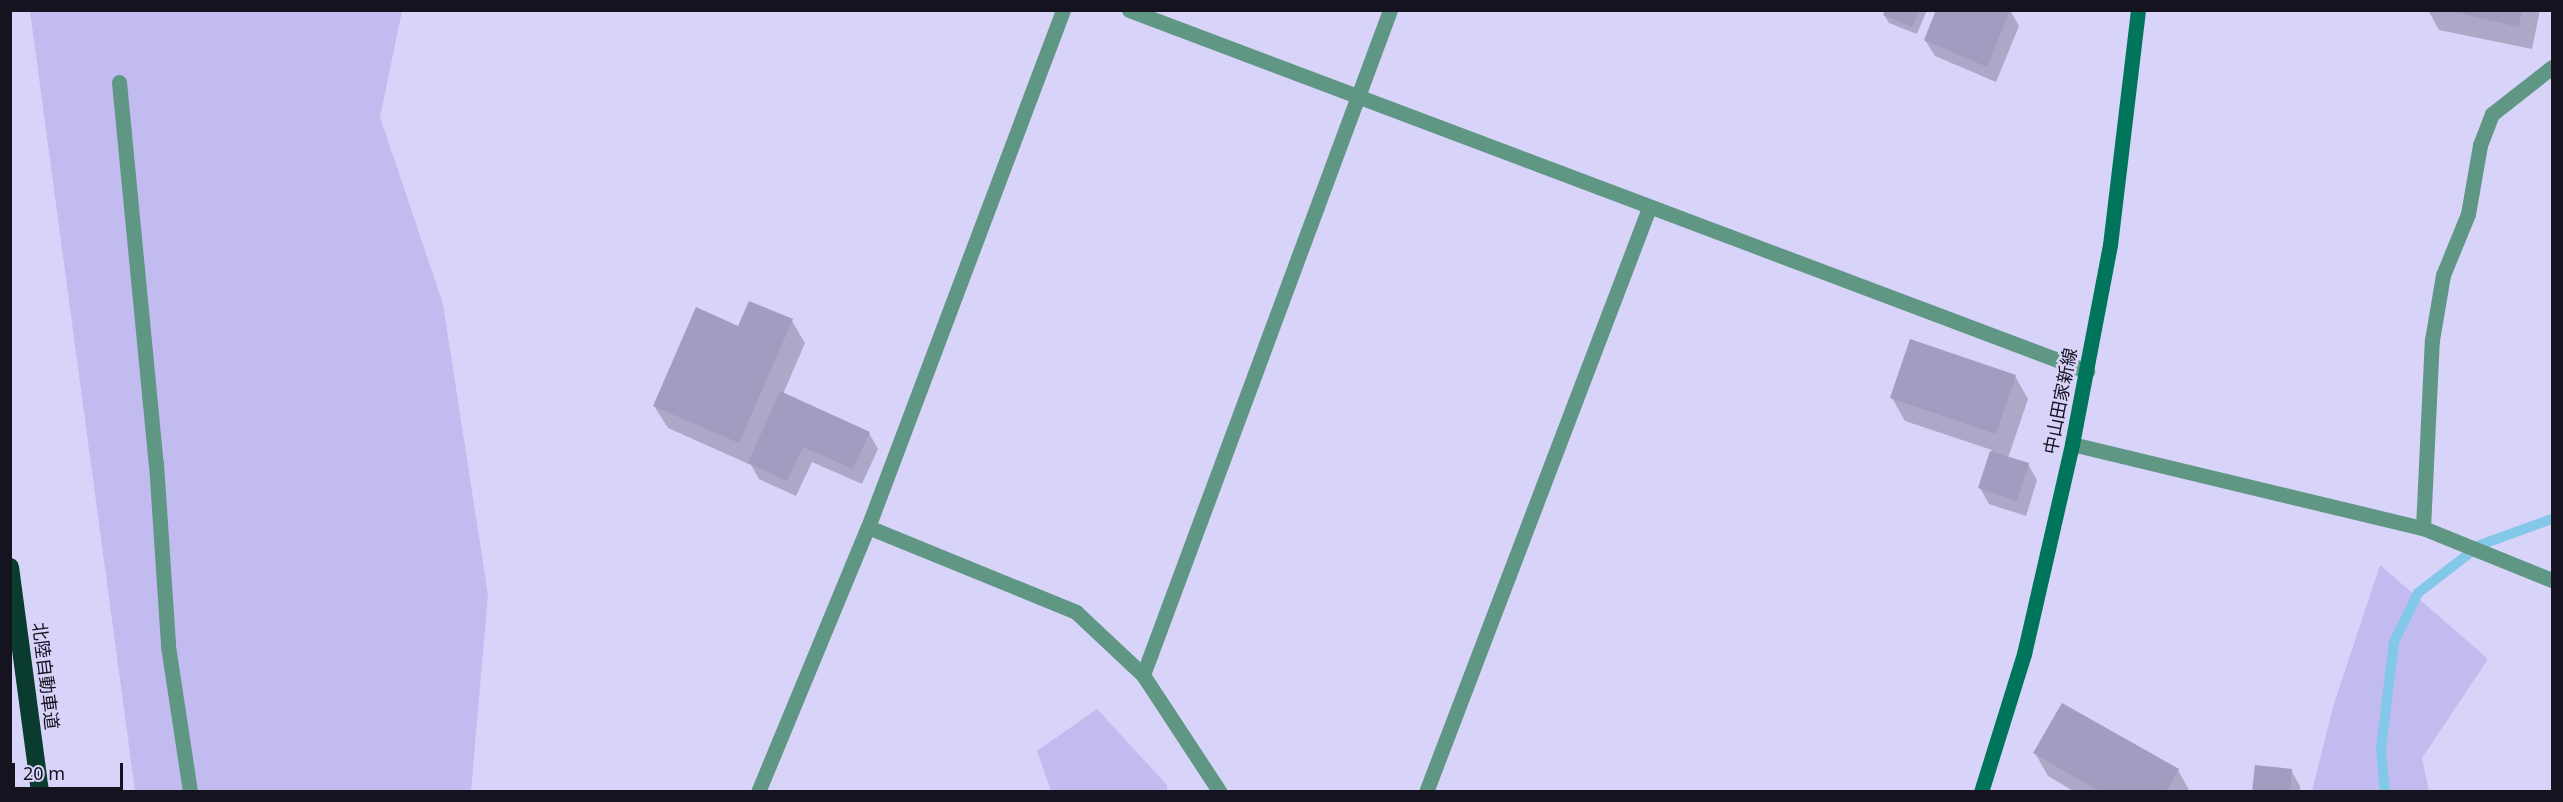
<!DOCTYPE html>
<html>
<head>
<meta charset="utf-8">
<style>
  body { margin:0 }
  #map { position:relative; width:2563px; height:802px; overflow:hidden; background:#d8d3f9; font-family:"Noto Sans","Noto Sans JP",sans-serif }
  div>[style] { position:absolute }
  [style*='--x'] { left:calc(var(--x)*1px); top:calc(var(--y)*1px); width:calc(var(--w)*1px); rotate:calc(var(--a)*1deg) }
  .green>* { inset:0; background:#c2bbf0 }
  .shadow>* { inset:0; background:#0003 }
  .stream>* { height:10px; margin:-5px; padding:0 5px; transform-origin:5px; border-radius:5px; background:#83c7e9 }
  .building>* { inset:0; background:#a19cc0 }
  .street>* { height:15px; margin:-7.5px; padding:0 7.5px; transform-origin:7.5px; border-radius:7.5px; background:#5f9684 }
  .secondary>* { height:15px; margin:-7.5px; padding:0 7.5px; transform-origin:7.5px; border-radius:7.5px; background:#00755c }
  .highway>* { height:18px; margin:-9px; padding:0 9px; transform-origin:9px; border-radius:9px; background:#093c2f }
  span { translate:-50% -50%; white-space:nowrap; text-align:center; line-height:1.15; -webkit-text-stroke:5px #d8d3f9; paint-order:stroke }
  .street-label { font-size:18px; color:#151320 }
  .frame { position:absolute; inset:0; border:12px solid #151320; pointer-events:none }
  .scale { position:absolute; left:12px; top:763px; width:111px; height:27px; box-sizing:border-box; border:3px solid #151320; border-top:0; padding-left:8px; font-size:18px; line-height:21px; white-space:nowrap; color:#151320; -webkit-text-stroke:4px #d8d3f9; paint-order:stroke }
</style>
</head>
<body>
<div id="map">
  <div class="green">
    <i style="clip-path:polygon(30px 11px,402px 11px,380px 117px,443px 304px,488px 595px,471px 791px,135px 791px)"></i>
    <i style="clip-path:polygon(2380px 565px,2488px 659px,2422px 758px,2429px 791px,2312px 791px,2333px 707px)"></i>
    <i style="clip-path:polygon(1097px 709px,1167px 785px,1167px 791px,1051px 791px,1037px 751px)"></i>
  </div>
  <div class="shadow">
    <i style="clip-path:polygon(1886px 10px,1927px 10px,1917px 34px,1889px 23px,1884px 15px)"></i>
    <i style="clip-path:polygon(1937px 10px,2010px 10px,2019px 26px,1996px 82px,1935px 56px,1925px 40px)"></i>
    <i style="clip-path:polygon(2428px 10px,2540px 10px,2532px 49px,2439px 30px)"></i>
    <i style="clip-path:polygon(792px 321px,805px 343px,783px 394px,869px 433px,878px 449px,862px 484px,812px 462px,796px 496px,759px 479px,751px 465px,668px 428px,654px 406px,739px 328px)"></i>
    <i style="clip-path:polygon(2015px 376px,2028px 399px,2008px 458px,2028px 464px,2037px 480px,2026px 516px,1989px 504px,1980px 488px,1992px 450px,1905px 421px,1892px 398px)"></i>
    <i style="clip-path:polygon(2035px 753px,2178px 770px,2190px 792px,2075px 792px,2048px 776px)"></i>
    <i style="clip-path:polygon(2291px 770px,2300px 786px,2300px 792px,2254px 792px)"></i>
  </div>
  <div class="stream">
    <i style="--x:2385;--y:792;--w:43;--a:-95.3"></i>
    <i style="--x:2381;--y:749;--w:108;--a:-83.1"></i>
    <i style="--x:2394;--y:642;--w:55;--a:-63.9"></i>
    <i style="--x:2418;--y:593;--w:78;--a:-37.7"></i>
    <i style="--x:2480;--y:545;--w:77;--a:-19.9"></i>
  </div>
  <div class="building">
    <i style="clip-path:polygon(1885px 10px,1919px 10px,1912px 27px,1883px 15px)"></i>
    <i style="clip-path:polygon(1936px 10px,2010px 10px,1987px 67px,1924px 40px)"></i>
    <i style="clip-path:polygon(2446px 10px,2522px 10px,2519px 27px)"></i>
    <i style="clip-path:polygon(749px 301px,793px 319px,739px 443px,653px 406px,696px 307px,738px 326px)"></i>
    <i style="clip-path:polygon(1910px 339px,2016px 375px,1996px 434px,1890px 398px)"></i>
    <i style="clip-path:polygon(780px 391px,870px 432px,853px 469px,803px 447px,787px 481px,748px 463px)"></i>
    <i style="clip-path:polygon(1990px 451px,2029px 463px,2017px 501px,1978px 488px)"></i>
    <i style="clip-path:polygon(2062px 703px,2179px 769px,2166px 792px,2101px 792px,2033px 753px)"></i>
    <i style="clip-path:polygon(2255px 765px,2292px 769px,2290px 792px,2252px 792px)"></i>
  </div>
  <div class="street">
    <i style="--x:1129;--y:10;--w:1024;--a:20.65"></i>
    <i style="--x:119;--y:82;--w:383;--a:84.5"></i>
    <i style="--x:156;--y:463;--w:183;--a:86.2"></i>
    <i style="--x:168;--y:646;--w:148;--a:81.4"></i>
    <i style="--x:2072;--y:444;--w:361;--a:13.5"></i>
    <i style="--x:2423;--y:528;--w:139;--a:22"></i>
    <i style="--x:868;--y:527;--w:225;--a:22.2"></i>
    <i style="--x:1076;--y:612;--w:92;--a:43.2"></i>
    <i style="--x:1143;--y:675;--w:140;--a:56.7"></i>
    <i style="--x:2423;--y:528;--w:188;--a:-87.3"></i>
    <i style="--x:2432;--y:340;--w:66;--a:-80.4"></i>
    <i style="--x:2443;--y:275;--w:66;--a:-67.7"></i>
    <i style="--x:2468;--y:214;--w:70;--a:-80.1"></i>
    <i style="--x:2480;--y:145;--w:33;--a:-69"></i>
    <i style="--x:2492;--y:114;--w:76;--a:-38.1"></i>
    <i style="--x:1143;--y:675;--w:709;--a:-69.62"></i>
    <i style="--x:758;--y:792;--w:287;--a:-67.5"></i>
    <i style="--x:868;--y:527;--w:553;--a:-69.33"></i>
    <i style="--x:1426;--y:792;--w:625;--a:-69.1"></i>
  </div>
  <div class="secondary">
    <i style="--x:1981;--y:792;--w:145;--a:-72.7"></i>
    <i style="--x:2024;--y:654;--w:215;--a:-77.1"></i>
    <i style="--x:2072;--y:444;--w:203;--a:-79.2"></i>
    <i style="--x:2110;--y:245;--w:237;--a:-83.2"></i>
  </div>
  <div class="highway">
    <i style="--x:10;--y:567;--w:227;--a:82.4"></i>
  </div>
  <div class="street-label">
    <span style="left:2060px;top:401px;rotate:-79deg">中山田家新線</span>
    <span style="left:46px;top:676px;rotate:83deg">北陸自動車道</span>
  </div>
  <div class="frame"></div>
  <div class="scale">20 m</div>
</div>
</body>
</html>
